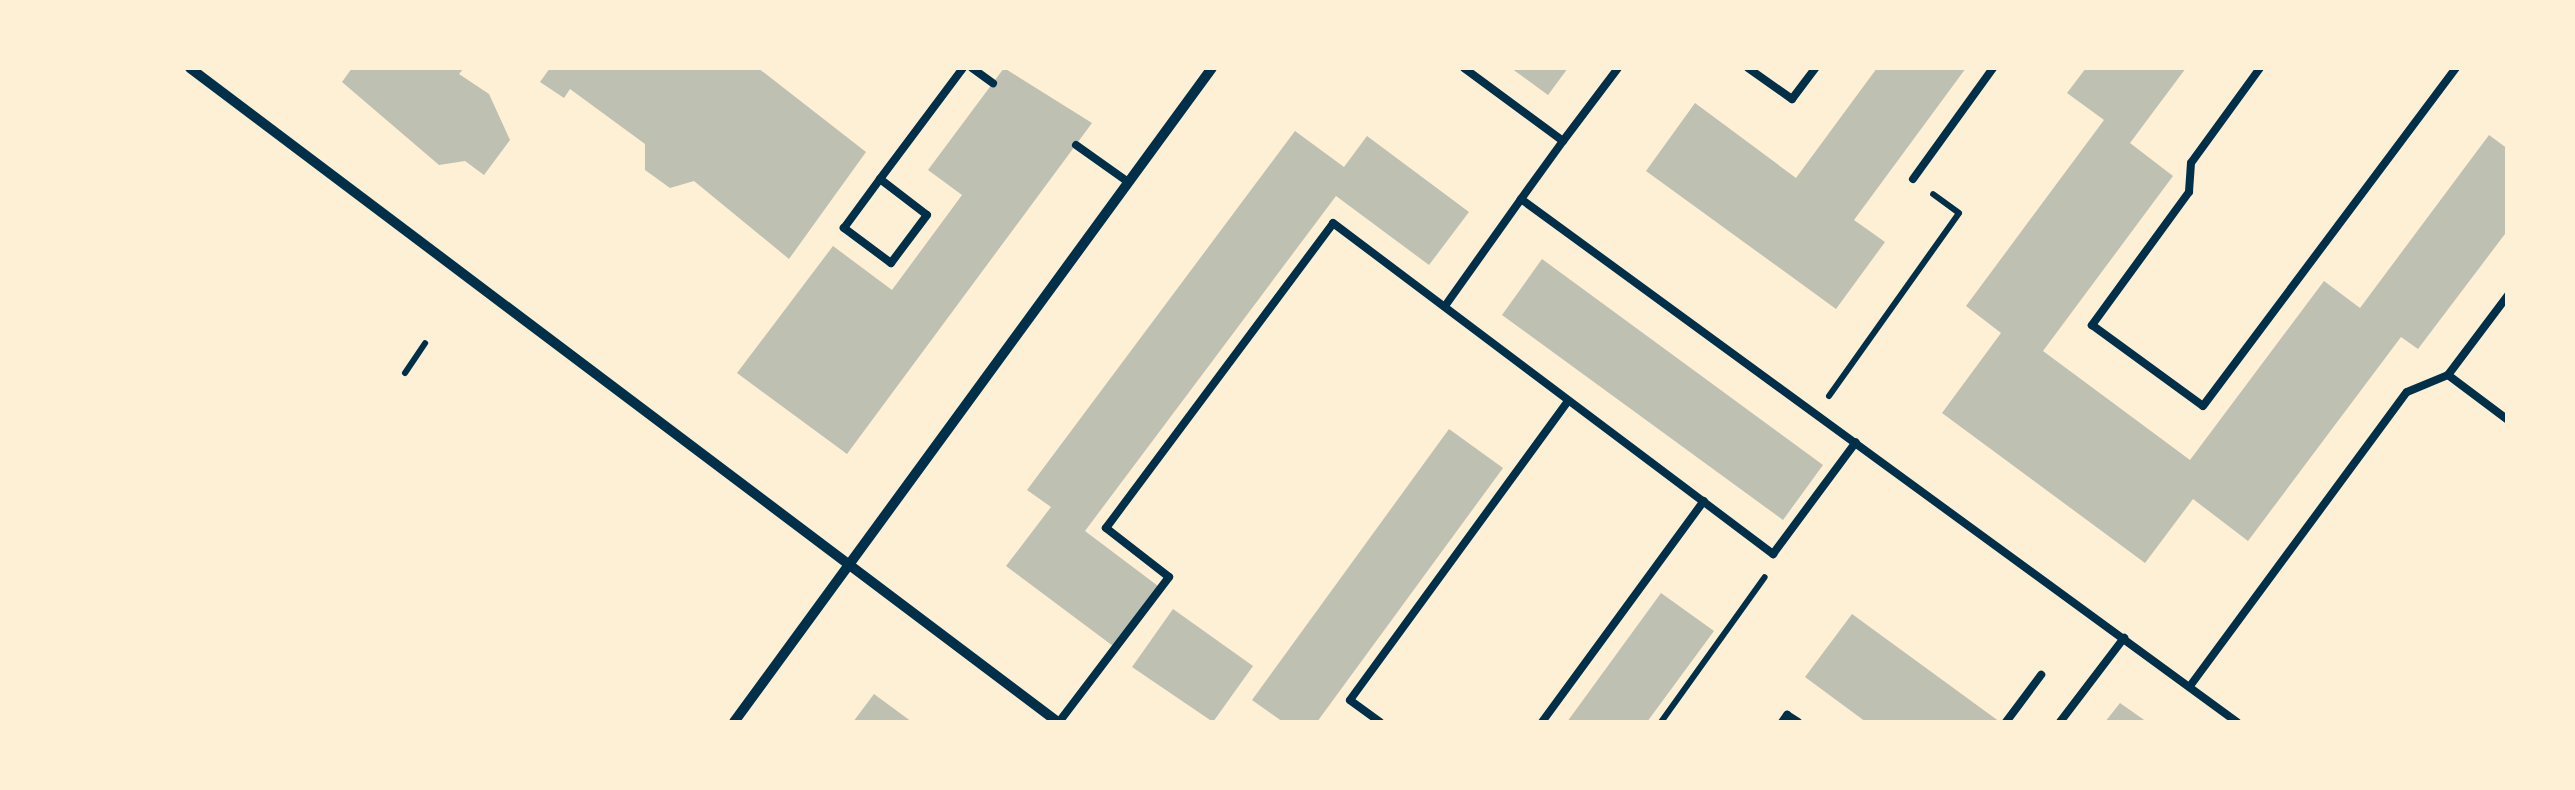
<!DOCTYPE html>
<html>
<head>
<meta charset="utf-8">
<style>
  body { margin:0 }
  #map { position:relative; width:2575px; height:790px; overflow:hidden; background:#fdf0d5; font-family:Ubuntu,sans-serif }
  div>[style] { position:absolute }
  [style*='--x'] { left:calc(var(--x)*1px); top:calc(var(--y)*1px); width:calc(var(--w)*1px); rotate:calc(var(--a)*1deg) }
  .building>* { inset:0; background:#bec0b2 }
  .path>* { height:6px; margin:-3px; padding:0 3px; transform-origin:3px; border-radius:3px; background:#003049 }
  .service>* { height:8px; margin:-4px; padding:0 4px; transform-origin:4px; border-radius:4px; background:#003049 }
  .minor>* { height:10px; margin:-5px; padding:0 5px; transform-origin:5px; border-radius:5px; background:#003049 }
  span { translate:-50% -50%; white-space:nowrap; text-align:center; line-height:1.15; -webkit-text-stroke:8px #fdf0d5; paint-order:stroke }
  .frame { position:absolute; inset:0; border:70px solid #fdf0d5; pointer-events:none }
</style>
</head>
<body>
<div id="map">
  <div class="building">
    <i style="clip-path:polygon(352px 68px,464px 68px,459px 74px,489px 94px,510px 140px,484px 175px,465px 161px,439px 165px,342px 82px)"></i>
    <i style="clip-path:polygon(550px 68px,758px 68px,866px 152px,789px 259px,694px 181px,670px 188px,645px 170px,645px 144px,570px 89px,564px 98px,540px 82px)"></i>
    <i style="clip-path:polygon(1004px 68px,1092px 123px,847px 454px,737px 373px,833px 246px,892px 290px,962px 195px,928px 170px)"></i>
    <i style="clip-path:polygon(1511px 68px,1568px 68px,1548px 95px)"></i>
    <i style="clip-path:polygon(1877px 68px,1966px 68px,1854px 220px,1885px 242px,1836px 309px,1646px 171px,1695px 103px,1796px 178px)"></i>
    <i style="clip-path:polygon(2086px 68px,2186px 68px,2130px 143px,2173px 176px,2043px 351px,2190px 460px,2324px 281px,2360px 308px,2489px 135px,2508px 149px,2508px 230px,2418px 349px,2401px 337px,2248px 541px,2193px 499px,2145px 563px,1942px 413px,2001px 333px,1966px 306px,2104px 120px,2067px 93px)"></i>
    <i style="clip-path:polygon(1295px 131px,1344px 167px,1367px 136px,1469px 212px,1429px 265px,1336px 196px,1085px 531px,1158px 586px,1113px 646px,1006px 566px,1051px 507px,1027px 490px)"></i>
    <i style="clip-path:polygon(1542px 259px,1823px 465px,1783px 520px,1502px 315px)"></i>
    <i style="clip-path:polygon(1449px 429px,1503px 468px,1317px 722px,1283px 722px,1252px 700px)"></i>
    <i style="clip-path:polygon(1661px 593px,1714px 631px,1647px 722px,1567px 722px)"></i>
    <i style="clip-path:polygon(1173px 609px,1253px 666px,1213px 722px,1132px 667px)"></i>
    <i style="clip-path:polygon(1852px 614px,2000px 722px,1866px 722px,1805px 677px)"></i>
    <i style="clip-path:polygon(874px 694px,912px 722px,853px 722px)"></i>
    <i style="clip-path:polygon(2120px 703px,2147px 722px,2105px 722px)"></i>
  </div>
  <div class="path">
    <i style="--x:405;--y:373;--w:36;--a:-56"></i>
    <i style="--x:1829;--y:396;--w:224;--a:-54.6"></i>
    <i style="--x:1959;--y:213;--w:32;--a:-144"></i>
    <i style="--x:1661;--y:722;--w:178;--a:-54.4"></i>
  </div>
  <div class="service">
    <i style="--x:972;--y:68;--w:26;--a:36"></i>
    <i style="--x:1464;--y:68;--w:123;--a:36.4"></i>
    <i style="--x:1563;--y:141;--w:72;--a:125.9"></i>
    <i style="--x:1521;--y:199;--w:887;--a:36.15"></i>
    <i style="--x:1748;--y:68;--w:54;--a:35.2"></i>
    <i style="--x:1792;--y:99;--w:39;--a:-53"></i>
    <i style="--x:2260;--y:68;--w:117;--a:126"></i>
    <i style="--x:2191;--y:163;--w:29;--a:94"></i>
    <i style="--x:2189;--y:192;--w:165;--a:126.1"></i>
    <i style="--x:2092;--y:325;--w:137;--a:36.1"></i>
    <i style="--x:2203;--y:406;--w:422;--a:-53.2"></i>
    <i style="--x:1563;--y:141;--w:91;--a:-53"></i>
    <i style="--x:1076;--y:145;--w:64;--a:35.4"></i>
    <i style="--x:880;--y:179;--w:59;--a:37.5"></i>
    <i style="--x:927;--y:215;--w:60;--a:126.9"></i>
    <i style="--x:891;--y:263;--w:59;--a:-143.3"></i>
    <i style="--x:844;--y:228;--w:61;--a:-53.7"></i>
    <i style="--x:880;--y:179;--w:139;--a:-53.2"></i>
    <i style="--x:1913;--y:179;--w:137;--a:-54.2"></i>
    <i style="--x:1445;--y:306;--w:131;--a:-54.6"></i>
    <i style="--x:2448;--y:375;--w:75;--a:36.9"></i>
    <i style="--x:2190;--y:686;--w:365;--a:-53.6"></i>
    <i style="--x:2407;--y:392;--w:44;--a:-22.5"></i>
    <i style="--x:2448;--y:375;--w:100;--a:-53.1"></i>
    <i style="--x:1059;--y:722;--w:182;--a:-52.8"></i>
    <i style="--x:1169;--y:577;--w:80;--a:-142.1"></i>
    <i style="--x:1106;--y:528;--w:380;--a:-53.3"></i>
    <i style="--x:1333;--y:223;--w:551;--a:36.95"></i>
    <i style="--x:1773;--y:554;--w:139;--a:-53.5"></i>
    <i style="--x:1380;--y:722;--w:37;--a:-144"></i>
    <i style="--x:1350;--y:700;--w:369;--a:-53.9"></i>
    <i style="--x:1542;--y:722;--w:274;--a:-53.8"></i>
    <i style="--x:1782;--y:722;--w:9;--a:-54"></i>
    <i style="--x:1787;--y:715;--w:13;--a:32"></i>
    <i style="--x:2006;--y:722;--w:59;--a:-53.3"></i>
    <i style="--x:2060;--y:722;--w:106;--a:-52.7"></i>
  </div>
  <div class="minor">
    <i style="--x:190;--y:68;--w:1087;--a:37"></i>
    <i style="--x:734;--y:722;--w:810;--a:-53.84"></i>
  </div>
  <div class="frame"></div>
</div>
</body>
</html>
